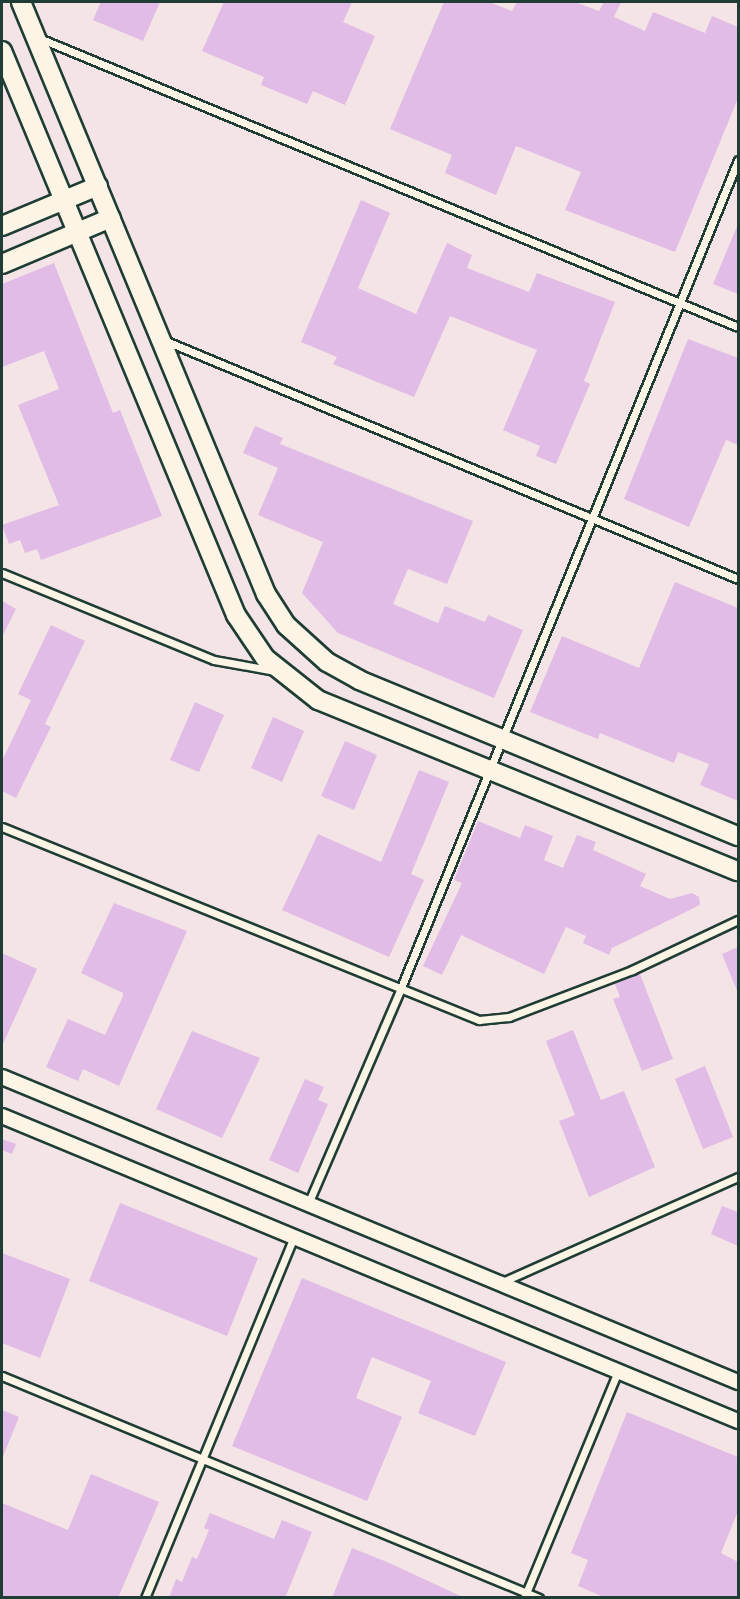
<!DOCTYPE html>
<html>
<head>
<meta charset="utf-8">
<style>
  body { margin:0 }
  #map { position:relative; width:740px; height:1599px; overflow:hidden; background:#fcf5e5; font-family:"Shantell Sans",sans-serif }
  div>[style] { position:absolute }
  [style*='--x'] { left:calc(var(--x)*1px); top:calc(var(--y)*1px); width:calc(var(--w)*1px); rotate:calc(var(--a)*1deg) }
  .built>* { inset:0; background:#f4e4e6 }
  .building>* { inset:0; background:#e0bce7 }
  .roads { filter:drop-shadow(2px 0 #1f3d34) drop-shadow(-2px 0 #1f3d34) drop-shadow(0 2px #1f3d34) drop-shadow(0 -2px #1f3d34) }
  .service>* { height:7px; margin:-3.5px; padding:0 3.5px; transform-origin:3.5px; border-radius:3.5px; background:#fcf5e5 }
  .minor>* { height:14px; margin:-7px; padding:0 7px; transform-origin:7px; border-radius:7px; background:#fcf5e5 }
  .tertiary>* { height:18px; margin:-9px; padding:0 9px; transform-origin:9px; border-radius:9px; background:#fcf5e5 }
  span { translate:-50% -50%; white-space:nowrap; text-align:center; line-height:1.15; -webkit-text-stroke:5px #fcf5e5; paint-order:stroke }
  .frame { position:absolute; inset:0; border:3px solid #1f3d34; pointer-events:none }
</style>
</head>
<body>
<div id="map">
  <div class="built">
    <i style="clip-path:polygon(2px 2px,738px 2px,738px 1597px,2px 1597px)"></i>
  </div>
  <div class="building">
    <i style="clip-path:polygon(101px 2px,160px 2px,143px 41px,93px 20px)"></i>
    <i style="clip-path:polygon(224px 2px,352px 2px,343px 22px,375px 36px,345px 105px,313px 91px,307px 104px,261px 85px,264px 77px,202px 51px)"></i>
    <i style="clip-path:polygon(444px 2px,489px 2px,512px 11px,517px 2px,575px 2px,599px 11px,604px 2px,621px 2px,614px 17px,645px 31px,653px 12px,705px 33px,712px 16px,738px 27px,738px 98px,675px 252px,565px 210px,581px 172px,516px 146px,496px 195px,445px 173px,452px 155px,390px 129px)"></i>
    <i style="clip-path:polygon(361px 200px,390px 213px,358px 288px,416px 314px,447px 243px,472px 255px,467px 268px,529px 292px,537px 273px,615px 302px,584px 381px,590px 384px,556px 464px,536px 456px,540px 446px,503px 430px,537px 350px,450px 316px,414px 397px,333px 364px,337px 357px,301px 342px)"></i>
    <i style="clip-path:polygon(738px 224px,738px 294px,713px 284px)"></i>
    <i style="clip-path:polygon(54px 263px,113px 413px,120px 410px,162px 516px,41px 560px,37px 549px,25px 553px,20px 540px,9px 544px,2px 525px,59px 505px,18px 405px,59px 389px,44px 351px,2px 367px,2px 284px)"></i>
    <i style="clip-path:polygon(688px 339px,738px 358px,738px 445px,726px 440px,689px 527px,624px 499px)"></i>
    <i style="clip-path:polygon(255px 426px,283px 438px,280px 444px,473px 521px,447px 584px,408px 569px,393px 604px,438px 623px,445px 606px,485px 622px,488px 615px,523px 630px,494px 698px,338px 633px,302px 593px,323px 542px,258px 515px,278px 468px,243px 453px)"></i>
    <i style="clip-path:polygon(675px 582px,738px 608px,738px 801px,700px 785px,709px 764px,678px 752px,674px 763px,600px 733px,598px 739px,530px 712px,562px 636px,639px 668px)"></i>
    <i style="clip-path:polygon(2px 601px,16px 609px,2px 637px)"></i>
    <i style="clip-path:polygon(51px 625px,85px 641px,45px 724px,51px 727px,16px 798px,2px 791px,2px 761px,31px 700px,18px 694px)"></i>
    <i style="clip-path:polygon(195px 702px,224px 715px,199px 772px,170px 760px)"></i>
    <i style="clip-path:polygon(273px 717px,304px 731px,282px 782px,251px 768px)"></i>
    <i style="clip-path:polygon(345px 741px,377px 755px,354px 810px,321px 796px)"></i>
    <i style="clip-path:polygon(419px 770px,449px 782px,411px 874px,424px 880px,389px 957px,282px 910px,318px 834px,381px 862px)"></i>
    <i style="clip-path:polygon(478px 821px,520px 838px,525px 825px,553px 836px,544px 860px,563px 868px,577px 835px,596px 842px,593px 850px,646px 874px,640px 886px,670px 899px,692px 893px,699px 897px,700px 905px,612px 948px,609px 955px,583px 943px,586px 936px,566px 927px,544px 974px,461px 935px,442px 975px,423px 966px,462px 883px,454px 880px)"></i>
    <i style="clip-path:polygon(114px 903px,187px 931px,119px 1086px,83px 1069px,78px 1081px,46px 1067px,68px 1019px,105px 1035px,123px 996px,123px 993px,81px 973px)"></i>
    <i style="clip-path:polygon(738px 947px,738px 993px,722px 954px)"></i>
    <i style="clip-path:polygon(2px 953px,37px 969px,2px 1046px)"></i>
    <i style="clip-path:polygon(640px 974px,673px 1059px,642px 1071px,613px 999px,620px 997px,615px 984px)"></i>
    <i style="clip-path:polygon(573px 1030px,601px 1100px,624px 1091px,655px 1167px,589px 1197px,559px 1121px,575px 1115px,546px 1041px)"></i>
    <i style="clip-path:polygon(192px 1031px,260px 1058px,222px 1138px,156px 1109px)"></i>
    <i style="clip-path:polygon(705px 1066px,733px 1137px,703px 1149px,675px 1079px)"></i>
    <i style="clip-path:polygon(305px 1079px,324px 1087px,318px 1100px,328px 1104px,298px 1173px,269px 1160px)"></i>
    <i style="clip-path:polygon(2px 1139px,16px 1144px,12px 1154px,2px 1150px)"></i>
    <i style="clip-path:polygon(120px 1203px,258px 1258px,227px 1336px,89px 1281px)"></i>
    <i style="clip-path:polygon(722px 1206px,738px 1212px,738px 1246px,711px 1234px)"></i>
    <i style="clip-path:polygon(2px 1253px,70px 1279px,40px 1358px,2px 1343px)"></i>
    <i style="clip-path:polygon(302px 1278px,506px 1362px,475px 1436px,418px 1413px,431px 1381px,372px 1357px,356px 1398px,402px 1417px,367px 1501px,232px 1446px)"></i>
    <i style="clip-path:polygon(2px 1410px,19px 1417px,2px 1459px)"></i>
    <i style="clip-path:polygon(627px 1412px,738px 1457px,738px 1511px,721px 1553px,738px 1562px,738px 1598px,606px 1598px,578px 1586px,588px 1560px,571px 1553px)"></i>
    <i style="clip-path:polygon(91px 1474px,159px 1502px,118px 1598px,2px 1598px,2px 1503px,68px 1530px)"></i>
    <i style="clip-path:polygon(210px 1513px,274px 1539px,282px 1520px,312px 1532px,285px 1598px,169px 1598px,176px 1579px,182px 1582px,192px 1557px,197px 1559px,209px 1530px,204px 1528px)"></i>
    <i style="clip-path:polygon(352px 1548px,387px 1562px,465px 1598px,332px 1598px)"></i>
  </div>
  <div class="roads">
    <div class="service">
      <i style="--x:39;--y:38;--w:756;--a:22.46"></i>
      <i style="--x:166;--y:341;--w:620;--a:22.59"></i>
      <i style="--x:2;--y:573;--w:229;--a:22.3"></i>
      <i style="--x:214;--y:660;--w:62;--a:10.2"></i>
      <i style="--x:2;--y:827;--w:515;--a:22.03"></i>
      <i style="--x:479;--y:1020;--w:30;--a:-6"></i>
      <i style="--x:509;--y:1017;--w:132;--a:-20.9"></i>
      <i style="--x:632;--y:970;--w:117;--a:-25.3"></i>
      <i style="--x:308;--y:1204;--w:233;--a:-66.7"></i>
      <i style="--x:400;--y:990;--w:896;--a:-67.84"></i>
      <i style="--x:500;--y:1283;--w:261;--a:-24"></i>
      <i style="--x:2;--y:1376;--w:581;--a:22.46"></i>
      <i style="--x:145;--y:1598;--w:391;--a:-67.6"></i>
      <i style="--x:524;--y:1598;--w:246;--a:-67.5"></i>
    </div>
    <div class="minor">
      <i style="--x:2;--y:1077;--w:797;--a:22.51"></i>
      <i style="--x:2;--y:1116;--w:797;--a:22.51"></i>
    </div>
    <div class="tertiary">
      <i style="--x:21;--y:2;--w:641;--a:67.52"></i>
      <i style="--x:266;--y:594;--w:37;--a:57"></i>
      <i style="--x:286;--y:625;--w:55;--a:42.1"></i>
      <i style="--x:327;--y:662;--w:37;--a:29"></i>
      <i style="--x:359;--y:680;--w:410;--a:22.4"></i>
      <i style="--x:2;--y:51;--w:611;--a:67.47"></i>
      <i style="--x:236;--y:615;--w:52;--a:56"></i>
      <i style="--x:265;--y:658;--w:68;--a:38.4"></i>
      <i style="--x:318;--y:700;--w:453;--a:22.2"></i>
      <i style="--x:2;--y:226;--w:104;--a:-22.6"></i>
      <i style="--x:2;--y:264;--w:118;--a:-22.9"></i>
    </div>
  </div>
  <div class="frame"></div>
</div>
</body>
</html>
